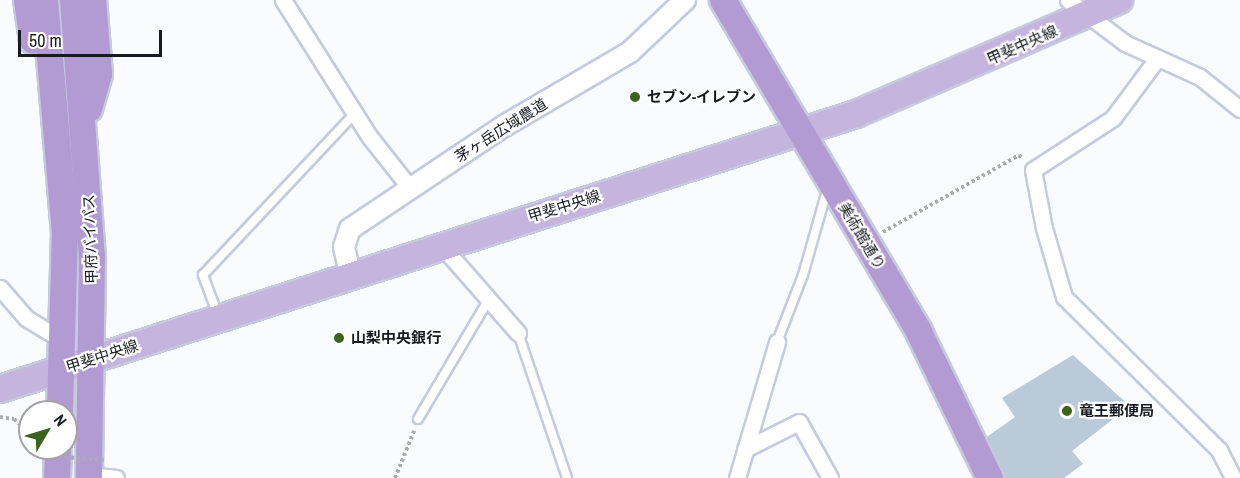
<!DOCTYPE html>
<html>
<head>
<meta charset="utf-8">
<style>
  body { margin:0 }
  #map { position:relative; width:1240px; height:478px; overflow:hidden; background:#fafbff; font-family:"Archivo Narrow","Noto Sans JP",sans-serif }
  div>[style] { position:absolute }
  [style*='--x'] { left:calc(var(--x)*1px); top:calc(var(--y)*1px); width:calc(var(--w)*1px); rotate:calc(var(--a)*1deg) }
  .building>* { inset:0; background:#bbcad9 }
  .path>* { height:4px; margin-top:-2px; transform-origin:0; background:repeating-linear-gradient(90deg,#abacb1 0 3px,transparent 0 6px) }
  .roads { filter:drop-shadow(2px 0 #c5cadd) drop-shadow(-2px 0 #c5cadd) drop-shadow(0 2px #c5cadd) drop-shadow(0 -2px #c5cadd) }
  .service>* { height:8px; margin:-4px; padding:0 4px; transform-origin:4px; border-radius:4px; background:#fff }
  .minor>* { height:15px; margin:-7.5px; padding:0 7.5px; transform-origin:7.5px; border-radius:7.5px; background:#fff }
  .tertiary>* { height:20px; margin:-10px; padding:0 10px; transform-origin:10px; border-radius:10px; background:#fff }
  .primary>* { height:26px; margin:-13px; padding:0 13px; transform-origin:13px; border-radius:13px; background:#c5b4dd }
  .trunk>* { height:26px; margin:-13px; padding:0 13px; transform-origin:13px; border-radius:13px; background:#b29bd2 }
  .path-bridge>* { height:4px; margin-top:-2px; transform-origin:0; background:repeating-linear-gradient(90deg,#abacb1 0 3px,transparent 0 6px) }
  .dots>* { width:16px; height:16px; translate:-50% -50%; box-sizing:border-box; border:3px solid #fff; border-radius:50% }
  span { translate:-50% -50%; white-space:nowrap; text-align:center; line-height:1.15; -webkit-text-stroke:4.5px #fff; paint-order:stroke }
  .street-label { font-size:15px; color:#181a21 }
  .poi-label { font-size:15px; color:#181a21; font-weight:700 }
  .left { translate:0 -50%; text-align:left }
  .north { position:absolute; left:18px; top:400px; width:60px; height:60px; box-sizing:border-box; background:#fff; border:2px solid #a3a3a6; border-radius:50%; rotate:52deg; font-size:16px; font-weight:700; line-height:24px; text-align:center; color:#181a21 }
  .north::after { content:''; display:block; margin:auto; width:21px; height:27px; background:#3b631e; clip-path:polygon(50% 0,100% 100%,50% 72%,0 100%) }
  .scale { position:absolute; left:18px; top:30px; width:144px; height:27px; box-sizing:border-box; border:3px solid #181a21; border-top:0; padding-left:8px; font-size:18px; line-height:21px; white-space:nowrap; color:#181a21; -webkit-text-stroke:4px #fff; paint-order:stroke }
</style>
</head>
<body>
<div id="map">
  <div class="building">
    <i style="clip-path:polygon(1073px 355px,1130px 406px,1072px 451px,1083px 464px,1064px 478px,997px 478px,981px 441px,1015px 417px,1002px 398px)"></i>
  </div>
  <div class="path">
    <i style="--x:883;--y:232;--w:156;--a:-29.5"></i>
    <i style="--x:1019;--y:155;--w:4;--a:45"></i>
    <i style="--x:0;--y:417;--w:14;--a:8"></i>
    <i style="--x:14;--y:419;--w:21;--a:41"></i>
    <i style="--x:395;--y:478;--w:51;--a:-68"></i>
  </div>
  <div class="roads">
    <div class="service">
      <i style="--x:218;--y:315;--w:43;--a:-110.6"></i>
      <i style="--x:203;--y:275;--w:221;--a:-46.8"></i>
      <i style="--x:518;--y:333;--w:153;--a:71.3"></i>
      <i style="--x:777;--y:342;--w:72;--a:-68.8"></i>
      <i style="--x:803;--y:275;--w:88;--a:-74.2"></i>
      <i style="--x:418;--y:419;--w:139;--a:-59.4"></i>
    </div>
    <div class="minor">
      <i style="--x:283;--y:0;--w:161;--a:57.7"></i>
      <i style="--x:369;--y:136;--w:66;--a:51.7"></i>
      <i style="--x:1068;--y:0;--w:71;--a:37"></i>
      <i style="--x:1125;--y:43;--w:82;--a:24.4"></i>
      <i style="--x:1200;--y:77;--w:51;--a:38.7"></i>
      <i style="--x:1156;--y:60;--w:72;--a:126.6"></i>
      <i style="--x:1113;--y:118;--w:95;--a:147"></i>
      <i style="--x:1033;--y:170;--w:59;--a:79.3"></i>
      <i style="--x:1044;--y:228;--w:72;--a:73.8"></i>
      <i style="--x:1064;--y:297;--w:218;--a:44.6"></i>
      <i style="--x:1219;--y:450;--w:31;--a:63"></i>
      <i style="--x:441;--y:245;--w:117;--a:48.8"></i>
      <i style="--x:0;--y:288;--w:40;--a:49"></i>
      <i style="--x:26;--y:318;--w:44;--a:31.2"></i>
      <i style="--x:745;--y:449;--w:60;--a:-26.6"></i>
      <i style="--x:799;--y:422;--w:64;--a:61"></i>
      <i style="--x:89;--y:475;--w:27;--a:6"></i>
      <i style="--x:737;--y:478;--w:142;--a:-73.6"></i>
    </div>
    <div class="tertiary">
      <i style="--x:350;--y:273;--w:27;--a:-103"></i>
      <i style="--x:344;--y:247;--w:19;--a:-72"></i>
      <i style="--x:350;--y:229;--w:185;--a:-33.8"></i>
      <i style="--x:504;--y:126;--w:146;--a:-30.4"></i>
      <i style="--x:630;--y:52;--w:76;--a:-43.4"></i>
    </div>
    <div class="primary">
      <i style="--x:0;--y:389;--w:899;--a:-17.81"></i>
      <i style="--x:856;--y:114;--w:287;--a:-23.4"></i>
    </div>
    <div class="trunk">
      <i style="--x:27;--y:0;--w:41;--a:81.7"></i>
      <i style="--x:45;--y:0;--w:232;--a:85.1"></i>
      <i style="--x:65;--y:231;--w:181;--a:91.6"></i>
      <i style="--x:73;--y:0;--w:257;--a:85.8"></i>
      <i style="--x:92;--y:256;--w:222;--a:90.8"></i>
      <i style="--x:723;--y:0;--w:386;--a:59.4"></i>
      <i style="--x:919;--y:332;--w:162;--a:64.1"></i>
      <i style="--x:89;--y:109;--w:36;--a:-74"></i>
      <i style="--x:99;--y:74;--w:74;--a:-94.6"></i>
      <i style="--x:57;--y:478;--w:30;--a:-88"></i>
    </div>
  </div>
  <div class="path-bridge">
    <i style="--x:35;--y:455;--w:69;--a:4.1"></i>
  </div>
  <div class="dots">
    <i style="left:635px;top:97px;background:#3b631e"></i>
    <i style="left:339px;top:338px;background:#3b631e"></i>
    <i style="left:1067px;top:411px;background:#3b631e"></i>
  </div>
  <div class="street-label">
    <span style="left:1022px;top:45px;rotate:-24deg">甲斐中央線</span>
    <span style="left:501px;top:130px;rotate:-32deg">茅ヶ岳広域農道</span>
    <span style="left:564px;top:206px;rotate:-17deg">甲斐中央線</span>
    <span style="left:862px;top:236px;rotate:59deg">美術館通り</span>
    <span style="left:90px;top:239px;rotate:-92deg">甲府バイパス</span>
    <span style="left:102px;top:356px;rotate:-18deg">甲斐中央線</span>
  </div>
  <div class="poi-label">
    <span class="left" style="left:647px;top:97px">セブン-イレブン</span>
    <span class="left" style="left:351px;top:338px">山梨中央銀行</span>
    <span class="left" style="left:1079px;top:411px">竜王郵便局</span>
  </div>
  <div class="north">N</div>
  <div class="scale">50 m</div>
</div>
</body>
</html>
